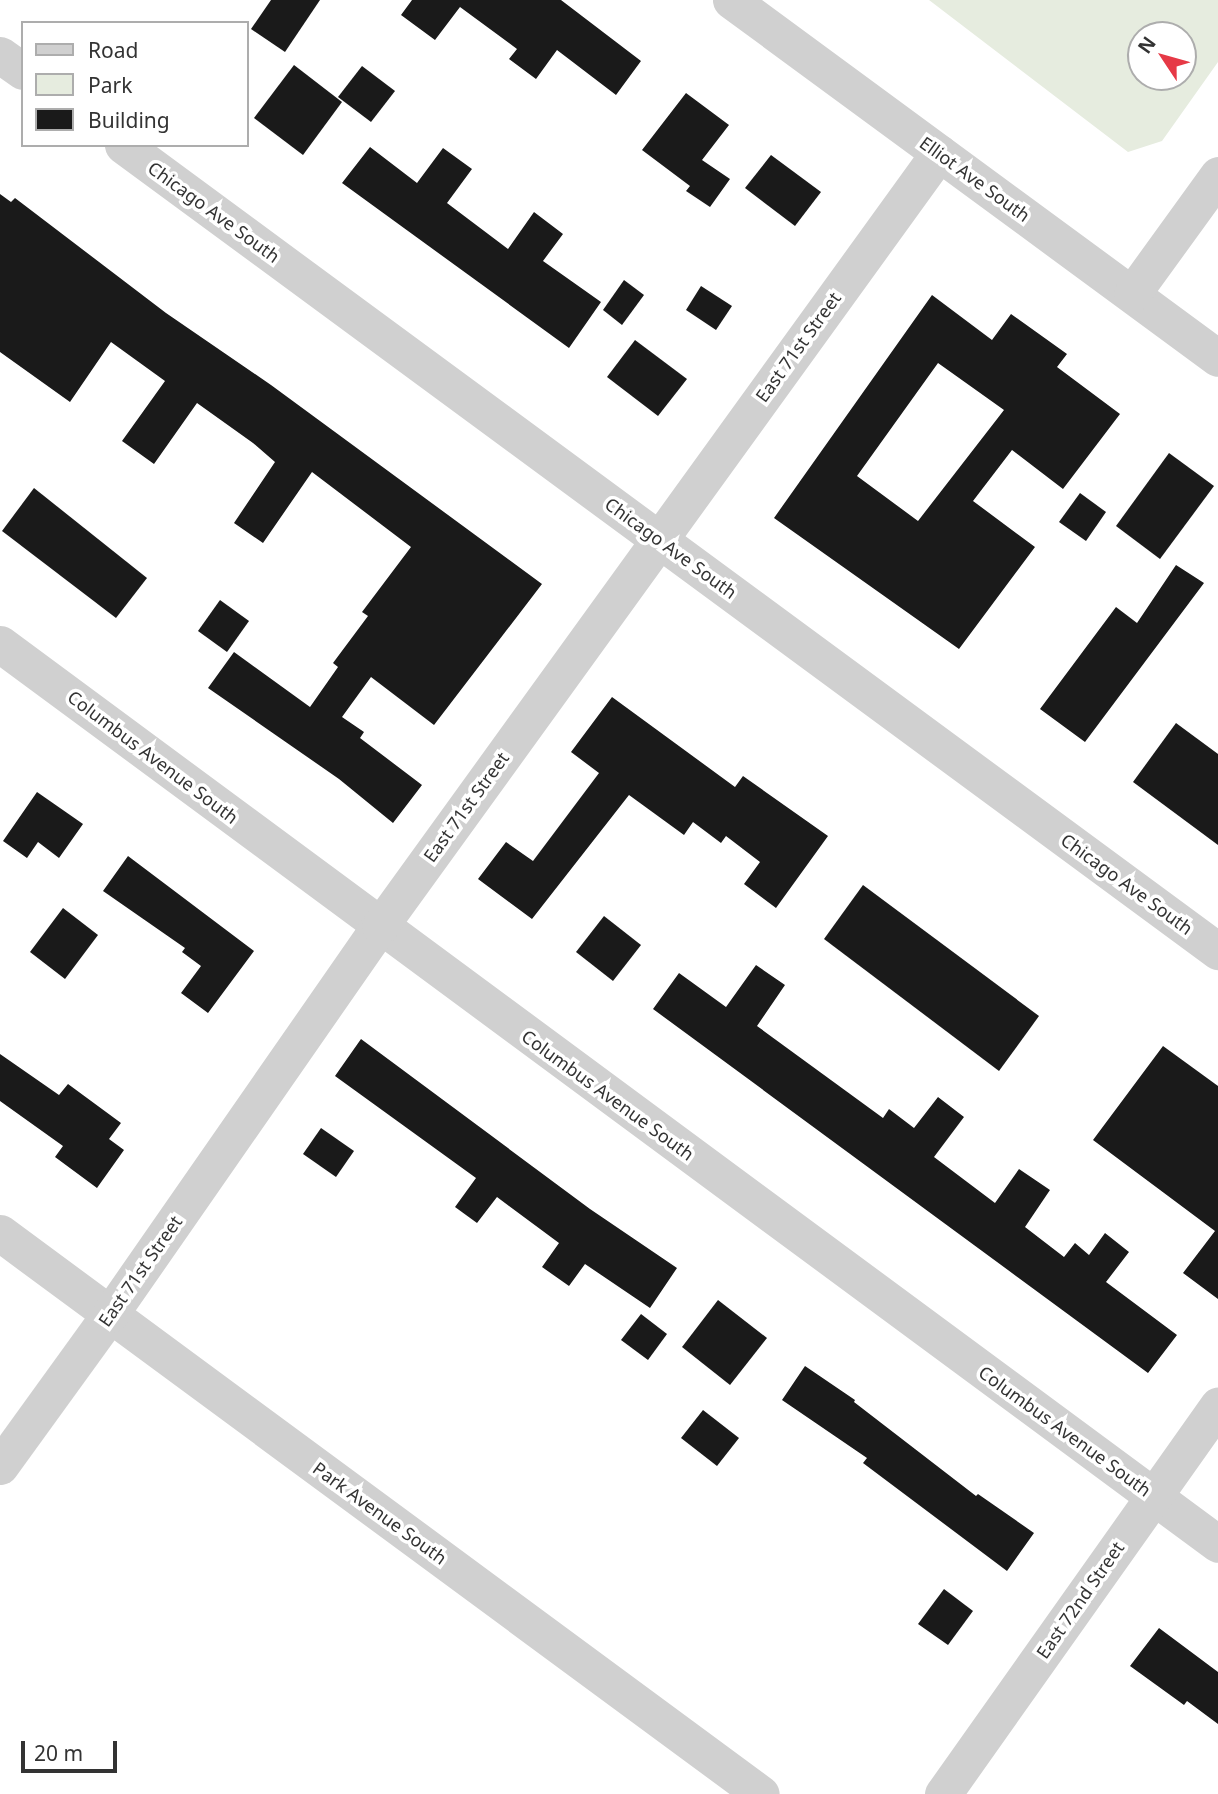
<!DOCTYPE html>
<html>
<head>
<meta charset="utf-8">
<style>
  body { margin:0 }
  #map { position:relative; width:1218px; height:1794px; overflow:hidden; background:#fff; font-family:"Noto Sans",sans-serif }
  div>[style] { position:absolute }
  [style*='--x'] { left:calc(var(--x)*1px); top:calc(var(--y)*1px); width:calc(var(--w)*1px); rotate:calc(var(--a)*1deg) }
  .green>* { inset:0; background:#e6ecdf }
  .building>* { inset:0; background:#1a1a1a }
  .minor>* { height:37px; margin:-18.5px; padding:0 18.5px; transform-origin:18.5px; border-radius:18.5px; background:#d0d0d0 }
  span { translate:-50% -50%; white-space:nowrap; text-align:center; line-height:1.15; -webkit-text-stroke:7px #fff; paint-order:stroke }
  .street-label { font-size:18px; color:#333 }
  .legend { position:absolute; left:21px; top:21px; width:228px; height:126px; box-sizing:border-box; background:#fff; border:2px solid #adadad; margin:0; padding:9px 12px; list-style:none; font-size:21px; color:#333 }
  .legend li { display:flex; align-items:center; gap:14px; height:35px }
  .legend b { width:35px; border:2px solid #adadad }
  .north { position:absolute; left:1127px; top:21px; width:70px; height:70px; box-sizing:border-box; background:#fff; border:2px solid #adadad; border-radius:50%; rotate:306deg; font-size:19px; font-weight:700; line-height:28px; text-align:center; color:#333 }
  .north::after { content:''; display:block; margin:auto; width:24px; height:32px; background:#e63946; clip-path:polygon(50% 0,100% 100%,50% 72%,0 100%) }
  .scale { position:absolute; left:21px; top:1741px; width:96px; height:32px; box-sizing:border-box; border:4px solid #333; border-top:0; padding-left:9px; font-size:21px; line-height:24px; white-space:nowrap; color:#333; -webkit-text-stroke:5px #fff; paint-order:stroke }
</style>
</head>
<body>
<div id="map">
  <div class="green">
    <i style="clip-path:polygon(evenodd,929px 0,1218px 0,1218px 62px,1162px 141px,1128px 152px,929px 0,1141px 35px,1183px 35px,1183px 77px,1141px 77px,1141px 35px)"></i>
  </div>
  <div class="building">
    <i style="clip-path:polygon(271px 0,320px 0,285px 52px,251px 29px)"></i>
    <i style="clip-path:polygon(412px 0,561px 0,641px 61px,616px 95px,557px 50px,536px 79px,509px 59px,517px 49px,460px 7px,435px 40px,401px 15px)"></i>
    <i style="clip-path:polygon(294px 65px,342px 102px,303px 155px,254px 118px)"></i>
    <i style="clip-path:polygon(362px 66px,395px 91px,371px 122px,338px 97px)"></i>
    <i style="clip-path:polygon(686px 93px,729px 125px,702px 160px,730px 179px,710px 207px,686px 191px,690px 186px,642px 150px)"></i>
    <i style="clip-path:polygon(370px 147px,417px 183px,443px 148px,472px 169px,447px 203px,508px 249px,534px 212px,563px 234px,543px 261px,601px 302px,569px 348px,342px 183px)"></i>
    <i style="clip-path:polygon(771px 155px,821px 192px,795px 226px,745px 188px)"></i>
    <i style="clip-path:polygon(0 194px,11px 202px,15px 198px,166px 313px,271px 385px,542px 584px,434px 725px,371px 677px,342px 717px,364px 732px,360px 738px,422px 785px,393px 823px,339px 779px,208px 688px,234px 652px,310px 707px,338px 667px,333px 663px,368px 616px,362px 612px,411px 547px,312px 472px,263px 543px,234px 523px,275px 462px,253px 443px,197px 403px,154px 464px,122px 441px,165px 381px,111px 342px,70px 402px,0 352px)"></i>
    <i style="clip-path:polygon(624px 280px,644px 295px,622px 325px,603px 310px)"></i>
    <i style="clip-path:polygon(701px 286px,732px 306px,716px 330px,686px 310px)"></i>
    <i style="clip-path:polygon(evenodd,932px 295px,992px 340px,1011px 314px,1067px 354px,1057px 367px,1120px 414px,1063px 489px,1012px 450px,973px 501px,1035px 547px,959px 649px,774px 518px,932px 295px,938px 363px,1004px 410px,918px 521px,857px 476px,938px 363px)"></i>
    <i style="clip-path:polygon(635px 340px,687px 379px,658px 416px,607px 377px)"></i>
    <i style="clip-path:polygon(1169px 453px,1214px 486px,1160px 559px,1116px 526px)"></i>
    <i style="clip-path:polygon(34px 488px,147px 578px,116px 618px,2px 531px)"></i>
    <i style="clip-path:polygon(1080px 493px,1106px 512px,1086px 541px,1059px 522px)"></i>
    <i style="clip-path:polygon(1176px 565px,1204px 583px,1085px 742px,1040px 709px,1116px 607px,1137px 623px)"></i>
    <i style="clip-path:polygon(220px 600px,249px 621px,227px 652px,198px 631px)"></i>
    <i style="clip-path:polygon(612px 697px,735px 787px,743px 776px,828px 836px,776px 908px,744px 884px,760px 862px,726px 836px,721px 843px,693px 822px,684px 835px,629px 795px,532px 919px,478px 879px,506px 842px,533px 861px,599px 773px,571px 752px)"></i>
    <i style="clip-path:polygon(1176px 723px,1218px 754px,1218px 845px,1133px 782px)"></i>
    <i style="clip-path:polygon(37px 792px,83px 824px,59px 858px,38px 842px,27px 858px,3px 841px)"></i>
    <i style="clip-path:polygon(128px 856px,254px 951px,208px 1013px,181px 993px,201px 966px,182px 952px,185px 948px,103px 891px)"></i>
    <i style="clip-path:polygon(863px 885px,1039px 1016px,999px 1071px,824px 939px)"></i>
    <i style="clip-path:polygon(63px 908px,98px 935px,65px 979px,30px 952px)"></i>
    <i style="clip-path:polygon(604px 916px,641px 945px,613px 981px,576px 952px)"></i>
    <i style="clip-path:polygon(756px 965px,785px 985px,757px 1026px,883px 1118px,889px 1109px,914px 1128px,938px 1097px,964px 1117px,934px 1157px,995px 1203px,1019px 1169px,1050px 1190px,1025px 1227px,1064px 1257px,1075px 1243px,1089px 1255px,1105px 1233px,1129px 1252px,1106px 1282px,1177px 1335px,1148px 1373px,653px 1009px,679px 973px,726px 1007px)"></i>
    <i style="clip-path:polygon(361px 1039px,590px 1209px,677px 1268px,650px 1308px,585px 1264px,569px 1286px,542px 1267px,559px 1243px,497px 1197px,477px 1223px,455px 1207px,476px 1178px,335px 1076px)"></i>
    <i style="clip-path:polygon(1163px 1046px,1218px 1086px,1218px 1299px,1183px 1273px,1215px 1231px,1093px 1140px)"></i>
    <i style="clip-path:polygon(0 1054px,59px 1095px,68px 1084px,121px 1123px,109px 1139px,124px 1150px,97px 1188px,55px 1157px,63px 1146px,0 1101px)"></i>
    <i style="clip-path:polygon(321px 1128px,354px 1151px,336px 1177px,303px 1154px)"></i>
    <i style="clip-path:polygon(718px 1300px,767px 1338px,730px 1385px,682px 1347px)"></i>
    <i style="clip-path:polygon(641px 1314px,667px 1334px,648px 1360px,621px 1340px)"></i>
    <i style="clip-path:polygon(805px 1366px,855px 1400px,854px 1402px,976px 1496px,978px 1494px,1034px 1533px,1007px 1571px,863px 1463px,867px 1458px,782px 1400px)"></i>
    <i style="clip-path:polygon(703px 1410px,739px 1438px,717px 1466px,681px 1438px)"></i>
    <i style="clip-path:polygon(944px 1589px,973px 1611px,948px 1645px,918px 1624px)"></i>
    <i style="clip-path:polygon(1159px 1628px,1218px 1672px,1218px 1724px,1187px 1701px,1184px 1705px,1130px 1666px)"></i>
  </div>
  <div class="minor">
    <i style="--x:731;--y:0;--w:604;--a:36.32"></i>
    <i style="--x:0;--y:55;--w:28;--a:35"></i>
    <i style="--x:123;--y:145;--w:1360;--a:36.36"></i>
    <i style="--x:1132;--y:294;--w:147;--a:-54.1"></i>
    <i style="--x:0;--y:644;--w:1514;--a:36.46"></i>
    <i style="--x:0;--y:1233;--w:945;--a:36.4"></i>
    <i style="--x:0;--y:1466;--w:188;--a:-54.1"></i>
    <i style="--x:110;--y:1314;--w:473;--a:-55.2"></i>
    <i style="--x:380;--y:926;--w:954;--a:-54.13"></i>
    <i style="--x:943;--y:1794;--w:476;--a:-54.7"></i>
  </div>
  <div class="street-label">
    <span style="left:975px;top:179px;rotate:36deg">Elliot Ave South</span>
    <span style="left:214px;top:212px;rotate:36deg">Chicago Ave South</span>
    <span style="left:798px;top:347px;rotate:-54deg">East 71st Street</span>
    <span style="left:671px;top:548px;rotate:36deg">Chicago Ave South</span>
    <span style="left:153px;top:757px;rotate:37deg">Columbus Avenue South</span>
    <span style="left:466px;top:807px;rotate:-54deg">East 71st Street</span>
    <span style="left:1127px;top:884px;rotate:36deg">Chicago Ave South</span>
    <span style="left:608px;top:1095px;rotate:36deg">Columbus Avenue South</span>
    <span style="left:140px;top:1271px;rotate:-55deg">East 71st Street</span>
    <span style="left:1065px;top:1431px;rotate:36deg">Columbus Avenue South</span>
    <span style="left:380px;top:1513px;rotate:36deg">Park Avenue South</span>
    <span style="left:1080px;top:1600px;rotate:-55deg">East 72nd Street</span>
  </div>
  <ul class="legend">
  <li><b style="height:9px;background:#d0d0d0"></b>Road</li>
  <li><b style="height:19px;background:#e6ecdf"></b>Park</li>
  <li><b style="height:19px;background:#1a1a1a"></b>Building</li>
  </ul>
  <div class="north">N</div>
  <div class="scale">20 m</div>
</div>
</body>
</html>
